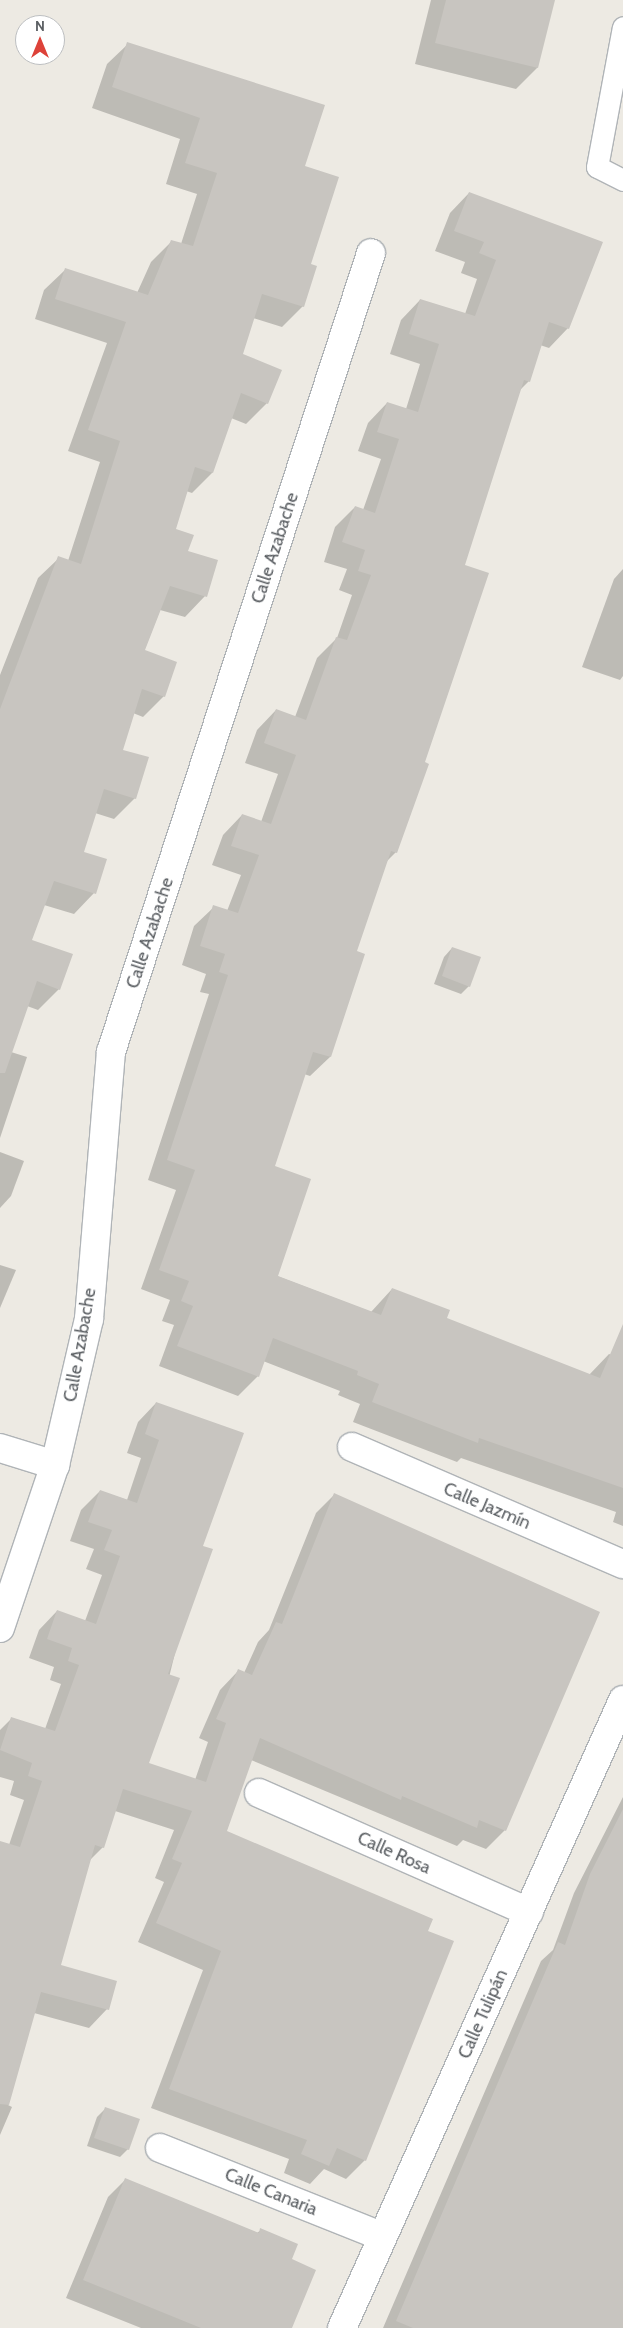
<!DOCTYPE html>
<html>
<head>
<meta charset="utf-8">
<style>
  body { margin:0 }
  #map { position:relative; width:623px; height:2328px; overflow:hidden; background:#edeae3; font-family:Cabin,sans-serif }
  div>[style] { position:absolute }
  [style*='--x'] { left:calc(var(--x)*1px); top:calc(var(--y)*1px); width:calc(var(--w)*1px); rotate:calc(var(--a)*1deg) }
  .shadow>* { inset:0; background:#0003 }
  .building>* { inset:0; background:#c8c5c0 }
  .roads { filter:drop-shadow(1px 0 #b0b4b7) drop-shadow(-1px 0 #b0b4b7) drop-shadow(0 1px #b0b4b7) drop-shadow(0 -1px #b0b4b7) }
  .lane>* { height:21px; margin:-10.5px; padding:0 10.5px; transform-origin:10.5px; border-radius:10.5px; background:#fff }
  .street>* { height:28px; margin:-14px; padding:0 14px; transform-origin:14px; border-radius:14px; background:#fff }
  span { translate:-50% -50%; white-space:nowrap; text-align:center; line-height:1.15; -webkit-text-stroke:4px #fff; paint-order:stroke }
  .street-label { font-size:18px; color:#5b5f63 }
  .north { position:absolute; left:15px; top:15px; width:50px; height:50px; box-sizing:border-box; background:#fff; border:1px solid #bdbfc1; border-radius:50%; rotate:0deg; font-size:14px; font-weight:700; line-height:20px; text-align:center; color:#5b5f63 }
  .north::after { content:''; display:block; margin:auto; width:18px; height:22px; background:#dd4239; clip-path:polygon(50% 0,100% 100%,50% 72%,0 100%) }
</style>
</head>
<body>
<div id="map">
  <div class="shadow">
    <i style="clip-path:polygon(431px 0,554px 0,537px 68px,516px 89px,415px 64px)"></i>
    <i style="clip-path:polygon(128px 44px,303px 167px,309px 264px,303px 306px,282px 327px,253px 318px,241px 354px,267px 403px,246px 424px,231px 418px,212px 473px,192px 493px,186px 491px,175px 530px,205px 596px,185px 617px,160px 610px,144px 651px,164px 696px,143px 717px,133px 713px,121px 750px,135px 798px,114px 819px,95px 813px,83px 852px,94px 893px,74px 914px,44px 905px,31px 941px,59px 989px,38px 1010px,27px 1006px,11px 1052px,27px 1057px,0 1138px,0 675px,38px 578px,59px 558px,68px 561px,100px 462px,68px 451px,107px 343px,35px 319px,44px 290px,65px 270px,137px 293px,151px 262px,172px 241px,181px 244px,197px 194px,166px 184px,180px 139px,92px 108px,107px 64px)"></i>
    <i style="clip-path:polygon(469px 193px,568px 328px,549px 348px,540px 345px,529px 381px,520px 390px,463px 566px,423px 763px,396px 852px,386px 862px,355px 952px,330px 1057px,310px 1076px,304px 1074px,274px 1167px,277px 1276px,371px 1312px,392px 1289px,445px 1319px,589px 1375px,609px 1354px,623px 1359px,623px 1526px,613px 1522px,616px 1512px,461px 1458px,457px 1462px,353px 1422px,360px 1404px,338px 1395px,340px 1391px,263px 1361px,258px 1376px,238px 1396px,159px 1366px,174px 1325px,162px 1321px,170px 1300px,141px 1289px,176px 1190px,148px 1180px,209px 994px,200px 992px,206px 974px,182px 965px,194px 926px,214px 907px,227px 911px,241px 875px,212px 865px,223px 835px,242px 815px,261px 822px,278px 774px,245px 763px,257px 730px,276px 710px,295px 717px,317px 658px,337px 638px,352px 595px,339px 590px,347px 569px,324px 562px,335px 527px,355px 507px,363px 510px,381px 459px,358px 451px,368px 423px,387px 403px,406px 409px,420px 364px,390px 354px,401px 320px,420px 300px,465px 314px,477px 279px,461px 273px,465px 262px,435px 251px,450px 213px)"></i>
    <i style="clip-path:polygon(623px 569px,623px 676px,620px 680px,582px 667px,614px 579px)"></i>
    <i style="clip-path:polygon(452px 948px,469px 986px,461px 994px,434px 984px,444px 957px)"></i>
    <i style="clip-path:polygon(0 1152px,24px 1161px,11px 1196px,0 1208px)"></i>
    <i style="clip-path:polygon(0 1265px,16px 1270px,0 1308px)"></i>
    <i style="clip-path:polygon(156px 1403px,201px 1546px,148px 1764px,195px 1780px,208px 1742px,199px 1738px,220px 1690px,238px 1671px,244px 1673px,258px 1642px,269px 1630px,316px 1513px,335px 1494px,505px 1830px,486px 1849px,463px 1840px,457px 1846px,251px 1760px,226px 1832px,426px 1932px,365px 2160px,346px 2179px,324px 2169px,310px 2184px,284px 2173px,289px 2159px,151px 2108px,203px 1970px,138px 1942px,164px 1882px,155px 1878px,174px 1830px,115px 1811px,103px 1847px,90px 1860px,59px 1966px,107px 2009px,89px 2028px,34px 2013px,8px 2105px,12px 2107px,0 2135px,0 1843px,9px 1845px,24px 1800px,10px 1795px,14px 1781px,0 1777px,0 1730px,12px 1718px,45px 1729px,61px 1684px,50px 1680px,54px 1667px,29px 1658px,39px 1630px,57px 1611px,85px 1621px,102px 1575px,86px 1569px,94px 1549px,70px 1541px,81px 1510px,100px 1491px,127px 1500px,141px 1458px,127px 1453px,138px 1422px)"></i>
    <i style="clip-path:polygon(623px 1797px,623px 2328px,383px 2328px,541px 1961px,553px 1950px,574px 1893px)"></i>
    <i style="clip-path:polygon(105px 2109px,128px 2149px,120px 2157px,87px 2146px,97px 2117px)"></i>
    <i style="clip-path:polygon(125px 2180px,257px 2233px,261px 2230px,290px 2260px,291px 2328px,141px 2328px,66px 2298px,108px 2197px)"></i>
  </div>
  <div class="building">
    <i style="clip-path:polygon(446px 0,555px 0,538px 68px,435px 43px)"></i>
    <i style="clip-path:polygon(127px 42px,325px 105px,305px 166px,339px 177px,311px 264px,317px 266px,304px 307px,262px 294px,243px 354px,282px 370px,268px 404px,241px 393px,213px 473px,195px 467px,176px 529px,194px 535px,188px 551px,218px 560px,207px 597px,170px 586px,145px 650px,177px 662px,165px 697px,142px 689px,123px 750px,149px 757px,136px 799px,104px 789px,84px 852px,107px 859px,96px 894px,54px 881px,32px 940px,73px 954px,60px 990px,37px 981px,5px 1073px,0 1073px,0 709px,58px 556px,81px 564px,120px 441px,88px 430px,126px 322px,55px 299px,65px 268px,148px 295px,171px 240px,193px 246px,217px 173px,185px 163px,200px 118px,112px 87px)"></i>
    <i style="clip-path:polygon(469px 192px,603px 242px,569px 329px,549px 322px,530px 382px,524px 380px,465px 565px,489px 573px,425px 762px,429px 764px,397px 853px,391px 851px,357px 951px,365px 954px,331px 1057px,313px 1052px,275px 1166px,311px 1179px,278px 1276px,381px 1315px,392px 1288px,450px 1310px,447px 1318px,600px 1378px,623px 1324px,623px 1488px,479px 1438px,478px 1443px,372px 1402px,379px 1384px,357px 1375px,358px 1371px,273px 1338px,259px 1377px,177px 1346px,193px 1306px,181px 1301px,189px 1281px,159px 1270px,195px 1170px,167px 1160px,228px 975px,219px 972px,225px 954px,200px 946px,213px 905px,238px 913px,259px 855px,231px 846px,242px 814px,271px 824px,296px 755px,264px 743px,276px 709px,306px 720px,336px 637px,347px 640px,371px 575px,358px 571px,365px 550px,342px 542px,355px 506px,375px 513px,399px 439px,377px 432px,387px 402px,418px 412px,439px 344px,409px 334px,420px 299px,475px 316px,496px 260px,479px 253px,484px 242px,454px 231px)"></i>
    <i style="clip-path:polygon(452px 947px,481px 957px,470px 987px,442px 976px)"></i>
    <i style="clip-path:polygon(156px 1402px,244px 1433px,203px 1546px,213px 1549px,168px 1674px,180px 1678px,149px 1763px,206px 1782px,226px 1723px,216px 1719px,238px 1669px,252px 1675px,276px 1622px,282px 1624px,334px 1493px,600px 1612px,506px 1831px,479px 1820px,477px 1828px,402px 1796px,401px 1800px,260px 1738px,227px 1831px,433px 1919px,428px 1931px,454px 1941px,366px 2161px,337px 2148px,329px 2166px,301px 2154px,307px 2140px,169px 2089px,221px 1951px,156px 1923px,182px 1863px,172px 1859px,192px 1811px,123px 1789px,104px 1848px,95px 1845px,61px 1965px,117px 1981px,109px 2010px,41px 1992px,9px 2105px,0 2104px,0 1841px,20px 1847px,42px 1781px,28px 1776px,32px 1763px,0 1750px,11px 1717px,55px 1731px,79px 1665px,68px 1661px,72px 1648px,47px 1639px,57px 1610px,96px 1624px,120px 1556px,104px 1550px,112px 1530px,88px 1522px,100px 1490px,137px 1503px,159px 1440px,145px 1434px)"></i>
    <i style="clip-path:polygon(623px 1809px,623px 2328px,413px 2328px,396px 2321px,558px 1942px,565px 1945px,590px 1874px)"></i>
    <i style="clip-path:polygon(105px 2107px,140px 2119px,129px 2150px,94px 2138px)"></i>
    <i style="clip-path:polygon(125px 2178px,259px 2233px,260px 2228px,298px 2244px,292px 2259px,316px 2270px,292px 2328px,201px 2328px,83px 2280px)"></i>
  </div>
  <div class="roads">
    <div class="lane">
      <i style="--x:623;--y:180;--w:29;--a:-153"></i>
      <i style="--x:597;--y:167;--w:142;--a:-79.5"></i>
    </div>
    <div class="street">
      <i style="--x:352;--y:1447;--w:295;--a:23.4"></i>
      <i style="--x:0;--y:1448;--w:58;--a:17.2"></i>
      <i style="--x:0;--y:1628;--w:172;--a:-71.4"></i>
      <i style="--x:55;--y:1465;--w:150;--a:-76.9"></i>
      <i style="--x:89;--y:1319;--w:268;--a:-85.3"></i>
      <i style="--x:111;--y:1052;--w:840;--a:-71.97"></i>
      <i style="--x:259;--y:1793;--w:295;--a:23.8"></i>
      <i style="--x:160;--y:2148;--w:238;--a:21.7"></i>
      <i style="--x:342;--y:2328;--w:688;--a:-65.89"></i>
    </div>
  </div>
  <div class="street-label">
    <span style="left:275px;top:548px;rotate:-72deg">Calle Azabache</span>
    <span style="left:150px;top:933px;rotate:-72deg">Calle Azabache</span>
    <span style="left:80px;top:1345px;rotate:-80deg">Calle Azabache</span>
    <span style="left:487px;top:1506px;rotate:23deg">Calle Jazmín</span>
    <span style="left:394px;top:1853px;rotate:24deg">Calle Rosa</span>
    <span style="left:483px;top:2014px;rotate:-66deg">Calle Tulipán</span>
    <span style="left:271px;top:2192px;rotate:22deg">Calle Canaria</span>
  </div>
  <div class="north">N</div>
</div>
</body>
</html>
